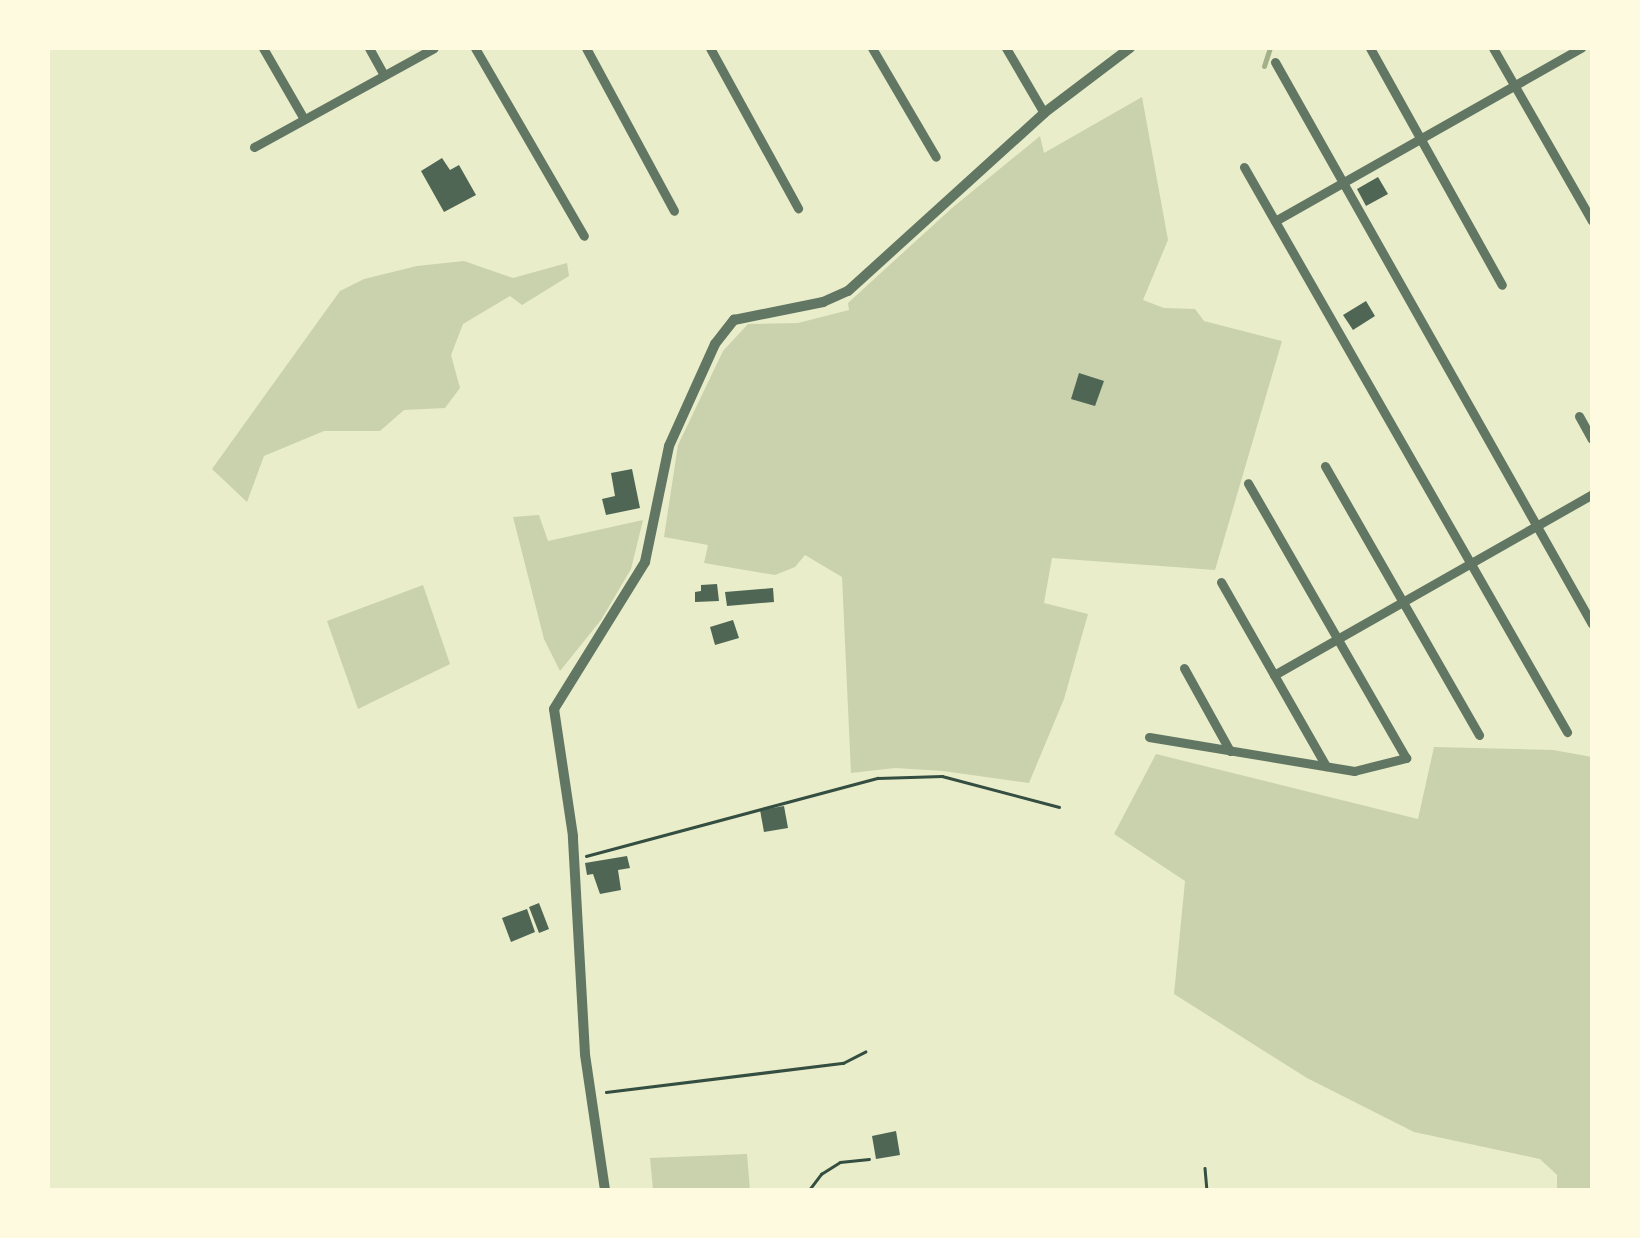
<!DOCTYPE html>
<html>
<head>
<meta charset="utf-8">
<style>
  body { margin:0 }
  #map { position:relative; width:1640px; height:1238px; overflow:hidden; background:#e9edc9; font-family:"Zilla Slab",serif }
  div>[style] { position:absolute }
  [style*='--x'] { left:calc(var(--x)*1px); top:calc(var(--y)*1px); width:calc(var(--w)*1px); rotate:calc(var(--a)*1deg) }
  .green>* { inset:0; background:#cad2ad }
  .stream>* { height:5px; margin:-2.5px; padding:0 2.5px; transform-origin:2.5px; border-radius:2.5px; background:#a3b18a }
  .building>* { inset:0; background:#4f6655 }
  .path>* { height:2.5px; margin:-1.25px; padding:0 1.25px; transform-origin:1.25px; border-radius:1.25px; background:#344e41 }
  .minor>* { height:9px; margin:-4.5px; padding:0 4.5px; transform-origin:4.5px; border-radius:4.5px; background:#617663 }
  .tertiary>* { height:10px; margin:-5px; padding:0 5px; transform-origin:5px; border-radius:5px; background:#617663 }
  span { translate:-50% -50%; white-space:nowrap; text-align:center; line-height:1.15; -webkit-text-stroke:9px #fefae0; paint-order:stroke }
  .frame { position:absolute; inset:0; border:50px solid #fefae0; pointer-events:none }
</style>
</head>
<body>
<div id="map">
  <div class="green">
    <i style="clip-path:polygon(1142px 97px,1168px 240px,1143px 300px,1164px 308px,1195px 309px,1204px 321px,1282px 341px,1215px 570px,1052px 558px,1044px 603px,1088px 614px,1064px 699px,1029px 783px,943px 771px,895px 768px,851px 773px,842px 577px,805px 555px,795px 567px,775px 575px,704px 563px,708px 545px,664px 537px,678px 445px,723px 351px,748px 324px,798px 323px,849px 310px,848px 303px,952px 208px,1040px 136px,1044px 153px)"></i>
    <i style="clip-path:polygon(464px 261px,513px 278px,567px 263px,569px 276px,522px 305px,510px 296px,463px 324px,451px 355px,460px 388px,445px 408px,404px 410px,380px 431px,324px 431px,264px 456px,247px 502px,212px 469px,340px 291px,364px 279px,417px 266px)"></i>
    <i style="clip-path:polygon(539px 515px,548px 541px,643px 520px,631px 569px,601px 620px,560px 671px,544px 639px,513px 517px)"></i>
    <i style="clip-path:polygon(423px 585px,450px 664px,358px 709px,327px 621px)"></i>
    <i style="clip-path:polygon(1434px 747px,1553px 750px,1592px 757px,1592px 1190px,1557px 1190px,1557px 1175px,1540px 1159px,1414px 1132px,1307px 1078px,1174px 994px,1185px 881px,1114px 834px,1156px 754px,1418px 819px)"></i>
    <i style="clip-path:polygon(747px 1154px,750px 1190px,653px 1190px,650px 1158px)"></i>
  </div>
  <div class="stream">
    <i style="--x:1264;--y:66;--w:19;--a:-72"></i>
  </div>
  <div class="building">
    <i style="clip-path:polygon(442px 158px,450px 170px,459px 165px,476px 195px,444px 212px,421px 171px)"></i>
    <i style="clip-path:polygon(1378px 177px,1388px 194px,1366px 206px,1357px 189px)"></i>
    <i style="clip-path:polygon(1366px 301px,1375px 316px,1353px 330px,1343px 315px)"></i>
    <i style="clip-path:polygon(1079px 373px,1104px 381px,1095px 406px,1071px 399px)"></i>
    <i style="clip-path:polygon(632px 469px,640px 508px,606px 515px,602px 499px,615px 496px,611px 473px)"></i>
    <i style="clip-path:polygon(717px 584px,719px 601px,695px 602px,695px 592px,701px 591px,701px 585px)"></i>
    <i style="clip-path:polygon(773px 588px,774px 602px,727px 606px,725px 592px)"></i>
    <i style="clip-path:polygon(733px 620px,739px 638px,715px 645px,710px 627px)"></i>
    <i style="clip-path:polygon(784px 806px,788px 828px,764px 832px,760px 810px)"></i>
    <i style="clip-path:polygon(627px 856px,630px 868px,618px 870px,621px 890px,600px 894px,593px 874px,587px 875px,585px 863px)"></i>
    <i style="clip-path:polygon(539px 903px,549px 929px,539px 933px,529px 907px)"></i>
    <i style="clip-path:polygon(527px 909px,535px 932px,511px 942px,502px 918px)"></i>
    <i style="clip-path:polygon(896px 1131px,900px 1155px,876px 1159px,872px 1136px)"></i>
  </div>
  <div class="path">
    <i style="--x:586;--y:856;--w:302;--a:-15"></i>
    <i style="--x:878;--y:778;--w:64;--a:-1.8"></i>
    <i style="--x:942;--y:776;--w:121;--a:14.8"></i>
    <i style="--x:606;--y:1092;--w:239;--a:-7"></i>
    <i style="--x:843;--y:1063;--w:25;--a:-27"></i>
    <i style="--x:1205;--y:1168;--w:22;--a:85"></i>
    <i style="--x:809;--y:1190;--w:20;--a:-53"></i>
    <i style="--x:821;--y:1174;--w:22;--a:-32"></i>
    <i style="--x:840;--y:1162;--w:29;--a:-6"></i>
  </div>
  <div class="minor">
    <i style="--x:263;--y:48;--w:82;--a:60"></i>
    <i style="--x:369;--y:48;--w:31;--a:61"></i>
    <i style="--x:475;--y:48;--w:217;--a:59.9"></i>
    <i style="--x:586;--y:48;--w:185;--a:61.6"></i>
    <i style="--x:710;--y:48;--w:183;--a:61.2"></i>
    <i style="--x:872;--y:48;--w:126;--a:59.6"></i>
    <i style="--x:1006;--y:48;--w:75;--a:59.7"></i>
    <i style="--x:1370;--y:48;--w:271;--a:60.9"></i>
    <i style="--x:1493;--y:48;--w:199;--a:60.2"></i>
    <i style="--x:1275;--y:62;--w:645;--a:60.57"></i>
    <i style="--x:254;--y:147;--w:205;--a:-28.8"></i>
    <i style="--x:1244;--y:167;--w:651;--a:60.24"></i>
    <i style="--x:1275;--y:221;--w:352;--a:-29.5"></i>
    <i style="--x:1579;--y:416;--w:26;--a:61"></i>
    <i style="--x:1325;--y:466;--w:310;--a:60.2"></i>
    <i style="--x:1221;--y:582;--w:212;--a:60.3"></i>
    <i style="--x:1184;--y:668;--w:95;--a:61"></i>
    <i style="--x:1274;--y:675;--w:366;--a:-29.6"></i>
    <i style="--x:1149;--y:737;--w:208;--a:9.4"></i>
    <i style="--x:1354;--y:771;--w:54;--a:-14"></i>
    <i style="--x:1406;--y:758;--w:317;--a:-119.9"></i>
  </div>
  <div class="tertiary">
    <i style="--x:605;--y:1190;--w:137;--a:-98.4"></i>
    <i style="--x:585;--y:1054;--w:218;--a:-93.2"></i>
    <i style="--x:573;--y:836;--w:128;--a:-98.5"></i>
    <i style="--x:554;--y:709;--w:173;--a:-58.2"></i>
    <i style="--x:645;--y:562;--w:118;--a:-78.3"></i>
    <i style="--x:669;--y:446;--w:112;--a:-65.7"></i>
    <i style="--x:715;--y:344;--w:31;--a:-52"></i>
    <i style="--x:734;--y:320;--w:91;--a:-11.4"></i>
    <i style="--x:823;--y:302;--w:27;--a:-24"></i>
    <i style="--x:848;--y:291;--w:265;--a:-42.2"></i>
    <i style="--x:1044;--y:113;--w:108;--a:-37.1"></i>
  </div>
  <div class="frame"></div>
</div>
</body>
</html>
